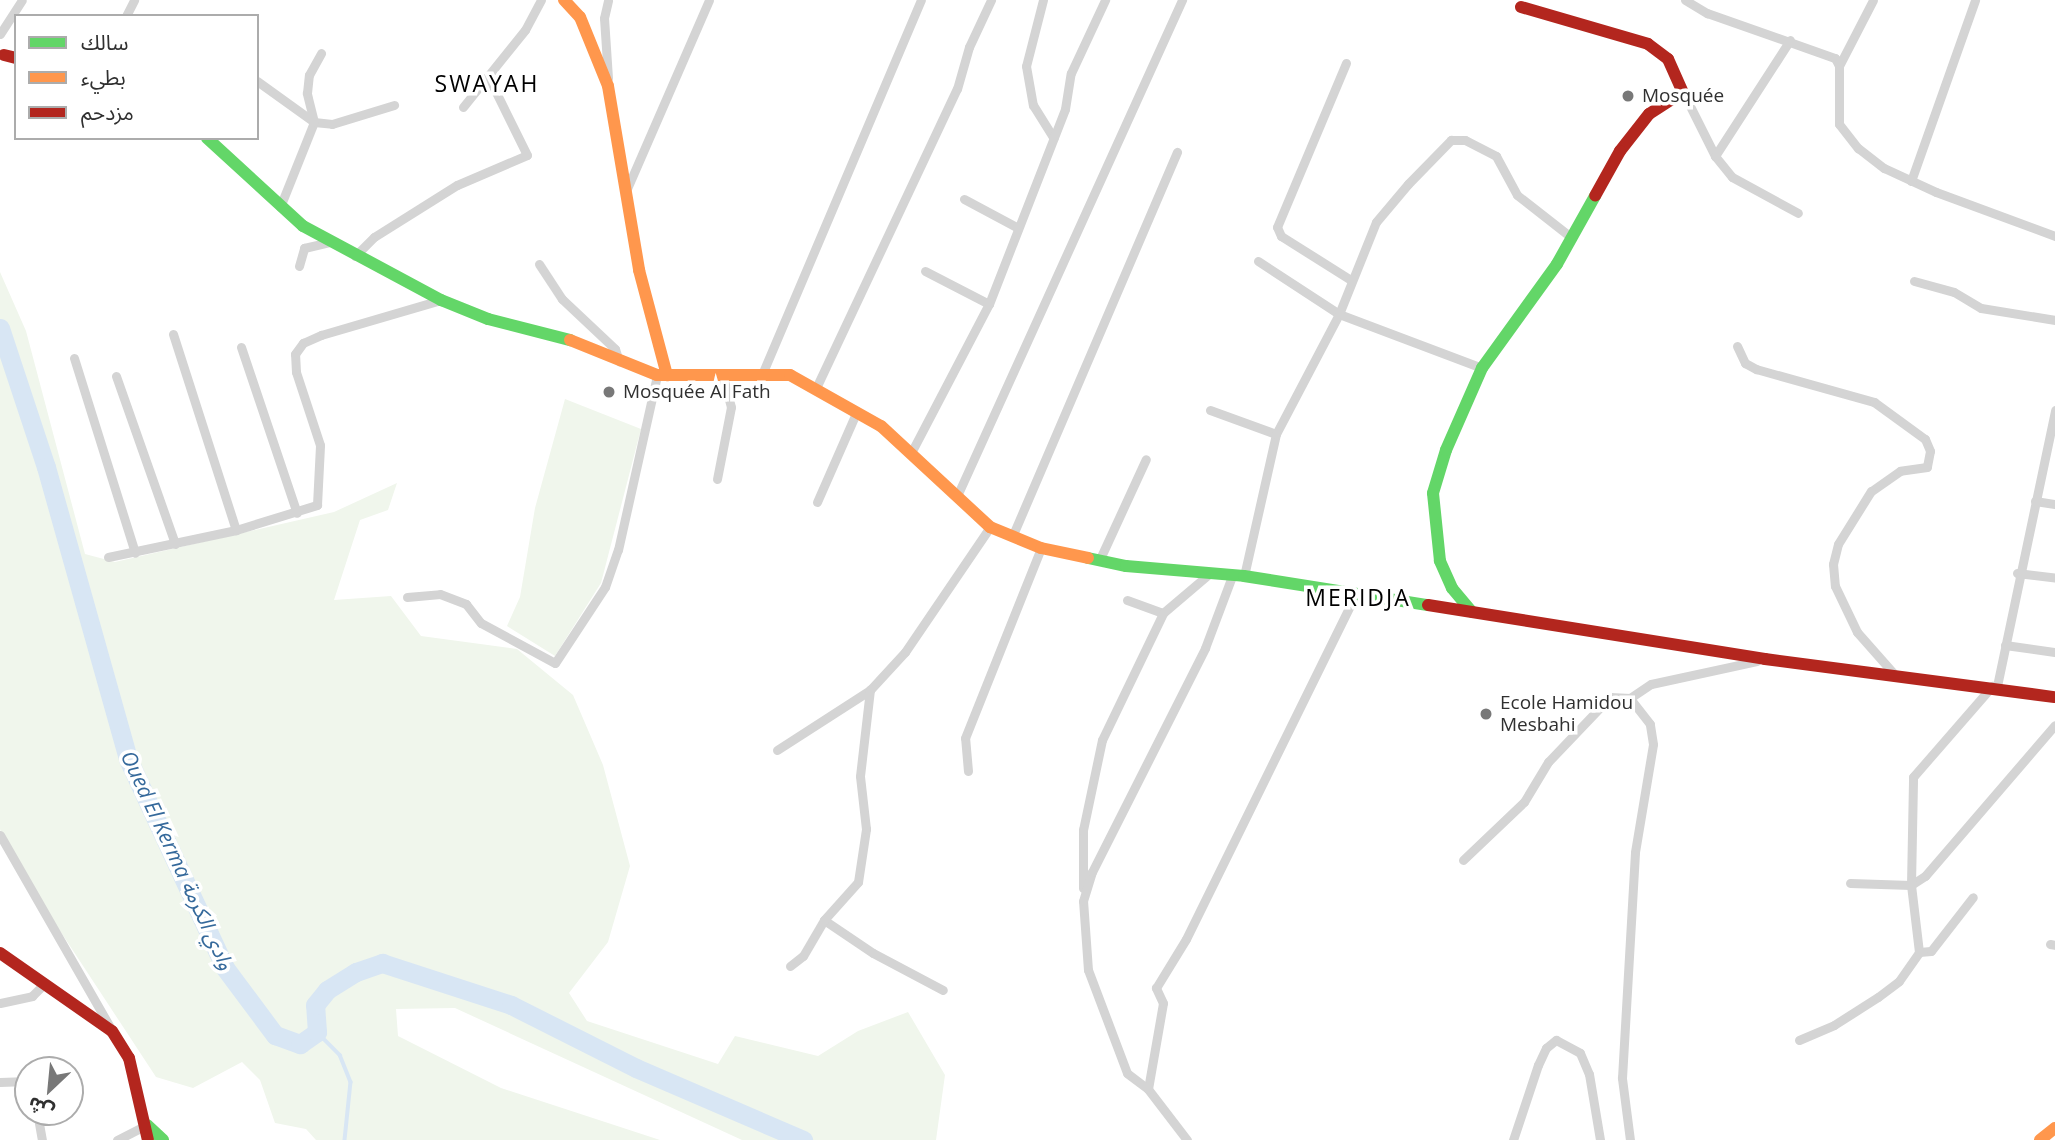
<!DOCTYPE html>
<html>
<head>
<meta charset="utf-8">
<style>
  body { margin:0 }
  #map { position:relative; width:2055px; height:1140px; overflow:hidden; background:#fff; font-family:"Open Sans","Noto Sans Arabic",sans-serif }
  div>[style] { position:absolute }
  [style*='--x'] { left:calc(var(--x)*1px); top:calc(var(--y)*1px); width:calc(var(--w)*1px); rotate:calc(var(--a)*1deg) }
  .green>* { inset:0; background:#f0f6ec }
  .stream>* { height:3.5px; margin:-1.75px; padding:0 1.75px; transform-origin:1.75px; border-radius:1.75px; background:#d8e6f4 }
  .river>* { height:19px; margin:-9.5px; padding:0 9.5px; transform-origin:9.5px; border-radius:9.5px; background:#d8e6f4 }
  .street>* { height:9px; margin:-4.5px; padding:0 4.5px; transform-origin:4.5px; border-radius:4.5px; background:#d4d4d4 }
  .fast>* { height:12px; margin:-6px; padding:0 6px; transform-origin:6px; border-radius:6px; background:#63d668 }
  .slow>* { height:12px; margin:-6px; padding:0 6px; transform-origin:6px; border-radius:6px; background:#ff974d }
  .jam>* { height:12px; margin:-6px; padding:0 6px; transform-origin:6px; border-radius:6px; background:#b3261e }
  .dots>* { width:19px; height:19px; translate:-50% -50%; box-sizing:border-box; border:4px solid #fff; border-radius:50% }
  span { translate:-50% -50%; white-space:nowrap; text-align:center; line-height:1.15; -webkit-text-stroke:7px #fff; paint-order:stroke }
  .poi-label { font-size:19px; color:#303030 }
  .left { translate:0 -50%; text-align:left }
  .water-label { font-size:21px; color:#35699b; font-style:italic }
  .quarter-label { font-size:23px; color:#000; letter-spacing:2px }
  .legend { position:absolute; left:14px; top:14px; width:245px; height:126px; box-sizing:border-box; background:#fff; border:2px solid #acacac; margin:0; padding:9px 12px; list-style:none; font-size:21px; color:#303030 }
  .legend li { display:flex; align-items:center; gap:14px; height:35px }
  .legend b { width:35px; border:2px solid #acacac }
  .north { position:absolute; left:14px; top:1056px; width:70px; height:70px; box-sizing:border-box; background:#fff; border:2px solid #acacac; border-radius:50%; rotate:206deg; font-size:19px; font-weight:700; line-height:28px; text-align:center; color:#303030 }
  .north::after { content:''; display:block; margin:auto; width:24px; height:32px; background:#787878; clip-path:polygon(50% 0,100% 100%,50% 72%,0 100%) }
</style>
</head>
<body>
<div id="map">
  <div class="green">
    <i style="clip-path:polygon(0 272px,26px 331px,85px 554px,115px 562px,334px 512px,397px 483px,388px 510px,360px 520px,334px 600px,391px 596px,421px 636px,517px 649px,573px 695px,603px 765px,630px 866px,608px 942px,569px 993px,587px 1021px,718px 1064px,735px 1036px,818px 1056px,858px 1031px,908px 1012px,945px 1075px,936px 1140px,742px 1140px,455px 1008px,396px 1009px,398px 1036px,501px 1088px,660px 1140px,316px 1140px,306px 1129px,275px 1123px,260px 1080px,242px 1062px,193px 1088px,156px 1077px,5px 847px,0 829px)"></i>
    <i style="clip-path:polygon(565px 399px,641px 429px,601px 583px,555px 656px,507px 626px,520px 597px,535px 508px)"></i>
  </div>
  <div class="stream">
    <i style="--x:317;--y:1032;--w:33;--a:45"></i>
    <i style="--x:340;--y:1055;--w:29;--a:68"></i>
    <i style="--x:351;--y:1082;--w:58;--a:95.9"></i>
  </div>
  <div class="river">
    <i style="--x:0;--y:328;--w:146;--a:71.7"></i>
    <i style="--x:46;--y:467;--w:303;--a:74.3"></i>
    <i style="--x:128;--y:759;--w:230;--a:65.1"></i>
    <i style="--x:225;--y:968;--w:84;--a:53.3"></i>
    <i style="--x:275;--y:1035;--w:27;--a:20"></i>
    <i style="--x:300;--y:1044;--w:21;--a:-35"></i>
    <i style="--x:317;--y:1032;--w:27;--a:-94"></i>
    <i style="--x:315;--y:1005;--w:19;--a:-51"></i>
    <i style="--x:327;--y:990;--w:34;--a:-32"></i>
    <i style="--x:356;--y:972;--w:28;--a:-19"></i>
    <i style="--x:382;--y:963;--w:136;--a:18"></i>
    <i style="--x:511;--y:1005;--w:140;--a:26.7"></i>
    <i style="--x:636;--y:1068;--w:182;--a:23.3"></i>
  </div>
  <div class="street">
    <i style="--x:1043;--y:0;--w:68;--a:104.4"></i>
    <i style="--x:1026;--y:66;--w:40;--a:80"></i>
    <i style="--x:1033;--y:105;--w:39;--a:58"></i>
    <i style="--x:1685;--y:0;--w:26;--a:31"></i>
    <i style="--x:1707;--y:13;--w:136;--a:19.4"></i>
    <i style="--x:1835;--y:58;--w:9;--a:63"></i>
    <i style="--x:1839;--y:66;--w:58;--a:90"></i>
    <i style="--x:1839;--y:124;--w:31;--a:52"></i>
    <i style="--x:1858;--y:148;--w:33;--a:38"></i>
    <i style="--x:1884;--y:168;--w:57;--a:24.8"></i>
    <i style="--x:1936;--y:192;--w:127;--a:20.3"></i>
    <i style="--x:126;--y:16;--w:18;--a:-63"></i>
    <i style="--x:0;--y:34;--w:40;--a:-57.1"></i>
    <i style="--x:1346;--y:63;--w:178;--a:112.8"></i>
    <i style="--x:1277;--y:227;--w:10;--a:66"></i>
    <i style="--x:1281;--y:236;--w:83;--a:32.2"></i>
    <i style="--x:1839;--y:66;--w:74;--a:-62.7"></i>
    <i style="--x:608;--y:78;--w:60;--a:-93.8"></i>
    <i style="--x:604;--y:18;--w:18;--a:-77"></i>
    <i style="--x:257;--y:81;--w:70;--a:35.7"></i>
    <i style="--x:314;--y:122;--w:18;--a:6"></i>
    <i style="--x:332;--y:124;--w:65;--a:-17"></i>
    <i style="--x:1683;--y:92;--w:72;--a:63.4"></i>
    <i style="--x:1715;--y:156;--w:27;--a:51"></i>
    <i style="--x:1732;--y:177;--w:75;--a:28.6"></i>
    <i style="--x:463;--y:107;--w:99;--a:-51.2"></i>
    <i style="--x:525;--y:30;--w:34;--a:-62"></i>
    <i style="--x:1715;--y:156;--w:138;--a:-57.1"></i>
    <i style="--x:1911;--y:181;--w:192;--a:-70.5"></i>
    <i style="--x:626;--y:191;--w:208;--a:-66.5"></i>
    <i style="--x:964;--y:199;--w:61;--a:28.2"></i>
    <i style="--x:280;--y:207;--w:92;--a:-68.2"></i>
    <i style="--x:314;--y:122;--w:30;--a:-104"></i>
    <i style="--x:307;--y:93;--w:18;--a:-84"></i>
    <i style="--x:309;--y:75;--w:25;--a:-61"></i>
    <i style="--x:355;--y:256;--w:27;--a:-45"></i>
    <i style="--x:374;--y:237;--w:98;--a:-32.1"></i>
    <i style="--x:457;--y:185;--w:76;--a:-23.2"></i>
    <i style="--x:527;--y:155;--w:88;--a:-116.3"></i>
    <i style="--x:1258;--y:261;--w:97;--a:33.2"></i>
    <i style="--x:1339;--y:314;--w:153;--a:20.7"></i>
    <i style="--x:539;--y:264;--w:42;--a:56.7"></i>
    <i style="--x:562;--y:299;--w:73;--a:43.3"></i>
    <i style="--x:615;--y:349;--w:13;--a:72"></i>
    <i style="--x:299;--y:266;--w:19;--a:-74"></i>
    <i style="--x:304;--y:248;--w:26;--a:-13"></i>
    <i style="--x:925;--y:271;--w:72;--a:27.3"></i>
    <i style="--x:1914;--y:281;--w:41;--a:15.4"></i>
    <i style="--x:1954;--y:292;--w:31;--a:31"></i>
    <i style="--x:1981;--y:308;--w:75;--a:9.2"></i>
    <i style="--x:173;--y:334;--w:206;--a:72.2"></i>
    <i style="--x:1737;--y:346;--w:19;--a:65"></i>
    <i style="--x:1745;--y:363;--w:13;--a:29"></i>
    <i style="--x:1756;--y:369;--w:123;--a:15.6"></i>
    <i style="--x:1874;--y:402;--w:63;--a:36"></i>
    <i style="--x:1925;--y:439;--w:13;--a:67"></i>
    <i style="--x:1930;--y:451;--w:16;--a:101"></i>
    <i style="--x:1927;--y:467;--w:27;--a:172"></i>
    <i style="--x:1900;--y:471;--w:35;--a:145"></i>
    <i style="--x:1871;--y:491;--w:62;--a:121.9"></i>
    <i style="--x:1838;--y:544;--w:21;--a:104"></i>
    <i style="--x:1833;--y:564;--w:22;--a:85"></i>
    <i style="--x:1835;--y:586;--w:51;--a:64.4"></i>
    <i style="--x:1857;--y:632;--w:57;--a:48.5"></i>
    <i style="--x:241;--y:347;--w:175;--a:71.4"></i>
    <i style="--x:74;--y:358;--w:204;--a:72.6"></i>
    <i style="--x:763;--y:372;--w:404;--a:-67"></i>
    <i style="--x:116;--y:376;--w:178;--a:70.6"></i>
    <i style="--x:816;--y:388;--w:331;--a:-64.8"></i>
    <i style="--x:957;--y:89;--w:44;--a:-74.1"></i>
    <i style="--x:969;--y:47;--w:52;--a:-64.9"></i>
    <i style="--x:1210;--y:410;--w:70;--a:20"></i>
    <i style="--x:912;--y:451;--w:166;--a:-62.4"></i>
    <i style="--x:989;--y:304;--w:209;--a:-68.7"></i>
    <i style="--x:1065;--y:109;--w:36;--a:-81"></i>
    <i style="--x:1071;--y:73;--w:81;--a:-65"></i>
    <i style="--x:717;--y:479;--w:73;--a:-79"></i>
    <i style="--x:731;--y:407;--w:34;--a:-105"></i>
    <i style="--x:957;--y:496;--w:545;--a:-65.6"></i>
    <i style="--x:2035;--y:501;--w:20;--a:9"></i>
    <i style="--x:817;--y:502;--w:99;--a:-66.3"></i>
    <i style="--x:1012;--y:537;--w:419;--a:-66.8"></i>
    <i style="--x:108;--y:557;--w:131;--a:-11.9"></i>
    <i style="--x:236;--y:530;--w:85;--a:-17.2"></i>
    <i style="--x:317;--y:505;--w:60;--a:-87.1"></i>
    <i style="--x:320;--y:445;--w:77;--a:-108.2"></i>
    <i style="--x:296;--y:372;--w:18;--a:-93"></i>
    <i style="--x:295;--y:354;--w:14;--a:-54"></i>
    <i style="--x:303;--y:343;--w:20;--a:-24"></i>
    <i style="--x:321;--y:335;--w:125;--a:-16.3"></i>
    <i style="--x:1099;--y:561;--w:112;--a:-65.3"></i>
    <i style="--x:2017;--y:573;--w:38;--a:7"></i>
    <i style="--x:1244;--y:576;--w:146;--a:-77.3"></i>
    <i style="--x:1276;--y:434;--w:136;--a:-62.3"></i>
    <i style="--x:1339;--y:314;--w:99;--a:-68.1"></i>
    <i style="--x:1376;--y:222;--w:50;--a:-49.9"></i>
    <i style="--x:1408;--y:184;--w:62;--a:-45.7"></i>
    <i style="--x:1451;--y:140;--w:14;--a:0"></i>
    <i style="--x:1465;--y:140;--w:35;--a:27"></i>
    <i style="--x:1496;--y:156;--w:44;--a:61.7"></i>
    <i style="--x:1517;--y:195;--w:70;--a:38"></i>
    <i style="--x:407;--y:597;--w:33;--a:-5"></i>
    <i style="--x:440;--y:594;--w:28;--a:21"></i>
    <i style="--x:466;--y:604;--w:24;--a:52"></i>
    <i style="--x:481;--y:623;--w:84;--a:28.4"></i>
    <i style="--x:555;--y:663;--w:91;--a:-56.7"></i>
    <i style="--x:605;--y:587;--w:39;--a:-71"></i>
    <i style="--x:618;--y:550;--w:179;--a:-77.4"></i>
    <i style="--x:1127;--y:600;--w:38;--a:20"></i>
    <i style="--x:2005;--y:645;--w:50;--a:8"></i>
    <i style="--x:1997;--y:686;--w:282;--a:-78.1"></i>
    <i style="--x:777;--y:750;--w:111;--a:-32.8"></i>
    <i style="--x:870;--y:690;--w:52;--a:-47.4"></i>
    <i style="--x:905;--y:652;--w:151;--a:-55.8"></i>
    <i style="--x:968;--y:771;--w:33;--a:-95"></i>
    <i style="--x:965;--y:738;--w:205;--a:-68.2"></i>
    <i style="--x:0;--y:835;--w:221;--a:60.2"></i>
    <i style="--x:1463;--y:860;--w:84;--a:-43.6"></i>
    <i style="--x:1524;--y:802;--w:47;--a:-59"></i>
    <i style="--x:1548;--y:762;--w:90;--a:-46.4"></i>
    <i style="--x:1610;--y:697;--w:20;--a:3"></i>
    <i style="--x:1850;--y:883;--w:61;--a:1.9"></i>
    <i style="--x:1911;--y:885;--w:17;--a:-33"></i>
    <i style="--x:1925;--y:876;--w:199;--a:-49.3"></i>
    <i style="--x:1083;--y:888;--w:58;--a:-90"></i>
    <i style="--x:1083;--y:830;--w:92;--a:-78.1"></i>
    <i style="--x:1102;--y:740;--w:141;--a:-64.3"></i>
    <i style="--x:1163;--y:613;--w:60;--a:-40.3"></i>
    <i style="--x:824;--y:920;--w:59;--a:34"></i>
    <i style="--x:873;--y:953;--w:79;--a:27.9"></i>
    <i style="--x:2050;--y:944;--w:5;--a:11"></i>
    <i style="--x:1919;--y:952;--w:12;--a:-5"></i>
    <i style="--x:1931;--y:951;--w:68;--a:-52.1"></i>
    <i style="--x:790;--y:966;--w:16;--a:-38"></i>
    <i style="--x:803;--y:956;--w:42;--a:-59.7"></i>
    <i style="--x:824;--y:920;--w:51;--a:-48.2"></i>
    <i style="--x:858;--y:882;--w:54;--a:-81.4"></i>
    <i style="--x:866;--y:829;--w:53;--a:-96.5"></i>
    <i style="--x:860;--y:776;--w:87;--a:-83.4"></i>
    <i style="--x:0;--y:1003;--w:33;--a:-12"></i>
    <i style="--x:32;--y:996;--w:18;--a:-45"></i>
    <i style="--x:1799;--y:1040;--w:38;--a:-23"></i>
    <i style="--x:1834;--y:1025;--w:52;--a:-32.5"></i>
    <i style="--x:1878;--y:997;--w:26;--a:-37"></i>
    <i style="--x:1899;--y:981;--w:35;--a:-55"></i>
    <i style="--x:1919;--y:952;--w:67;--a:-96.8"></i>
    <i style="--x:1911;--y:885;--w:108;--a:-88.9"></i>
    <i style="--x:1913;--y:777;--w:121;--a:-49"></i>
    <i style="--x:0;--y:1082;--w:28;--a:-2"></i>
    <i style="--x:1148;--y:1089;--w:87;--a:-80.1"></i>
    <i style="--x:1163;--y:1003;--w:17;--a:-115"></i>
    <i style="--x:1156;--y:988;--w:57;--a:-58.5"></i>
    <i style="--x:1186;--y:939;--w:387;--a:-63.8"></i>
    <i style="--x:37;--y:1112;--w:28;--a:80"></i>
    <i style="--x:117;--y:1140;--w:34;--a:-27"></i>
    <i style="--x:1187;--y:1140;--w:64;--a:-127.4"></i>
    <i style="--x:1148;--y:1089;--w:26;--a:-143"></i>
    <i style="--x:1127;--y:1073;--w:110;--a:-110.7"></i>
    <i style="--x:1088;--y:970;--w:69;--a:-94.1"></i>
    <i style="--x:1083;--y:901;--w:30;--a:-73"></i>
    <i style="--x:1092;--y:872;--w:251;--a:-63.2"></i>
    <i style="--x:1205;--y:648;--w:77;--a:-69.4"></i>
    <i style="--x:1513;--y:1140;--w:79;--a:-71.6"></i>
    <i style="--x:1538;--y:1065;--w:19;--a:-65"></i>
    <i style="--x:1546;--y:1048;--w:13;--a:-39"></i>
    <i style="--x:1556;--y:1040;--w:27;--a:28"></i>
    <i style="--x:1580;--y:1053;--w:23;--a:67"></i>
    <i style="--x:1589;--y:1074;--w:67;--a:80.5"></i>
    <i style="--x:1630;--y:1140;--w:63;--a:-97.4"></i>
    <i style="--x:1622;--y:1078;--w:226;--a:-86.7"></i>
    <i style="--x:1635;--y:852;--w:109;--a:-80.5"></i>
    <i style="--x:1653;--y:744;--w:20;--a:-99"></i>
    <i style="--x:1650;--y:724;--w:33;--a:-128"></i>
    <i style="--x:1630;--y:698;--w:25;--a:-34"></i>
    <i style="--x:1651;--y:684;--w:108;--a:-12.2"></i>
  </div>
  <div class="fast">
    <i style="--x:207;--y:138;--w:130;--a:42.5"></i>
    <i style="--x:303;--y:226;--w:157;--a:28.2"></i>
    <i style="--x:441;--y:300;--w:51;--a:22"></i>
    <i style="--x:488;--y:319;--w:85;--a:14.4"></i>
    <i style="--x:1088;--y:558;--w:39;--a:12"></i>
    <i style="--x:1126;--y:566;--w:118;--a:4.8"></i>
    <i style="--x:1244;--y:576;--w:186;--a:9"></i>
    <i style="--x:1472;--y:612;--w:31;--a:-130"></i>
    <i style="--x:1452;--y:588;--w:30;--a:-114"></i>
    <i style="--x:1440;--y:561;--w:68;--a:-95.9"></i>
    <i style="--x:1433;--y:493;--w:45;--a:-73.2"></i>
    <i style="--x:1446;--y:450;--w:90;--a:-66.3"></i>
    <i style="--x:1482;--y:368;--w:128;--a:-54.2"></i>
    <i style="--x:1557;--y:264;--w:78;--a:-60.8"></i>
    <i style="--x:147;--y:1125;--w:22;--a:43"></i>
  </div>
  <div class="slow">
    <i style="--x:564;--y:0;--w:23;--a:47"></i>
    <i style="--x:580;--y:17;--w:74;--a:67.9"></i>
    <i style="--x:608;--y:86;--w:187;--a:80.4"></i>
    <i style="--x:639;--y:270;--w:109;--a:75.1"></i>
    <i style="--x:570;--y:340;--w:94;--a:21.9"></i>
    <i style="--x:657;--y:375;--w:133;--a:0"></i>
    <i style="--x:790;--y:375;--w:104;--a:29.3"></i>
    <i style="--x:881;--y:426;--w:149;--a:42.8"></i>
    <i style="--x:990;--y:527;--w:55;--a:22.4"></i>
    <i style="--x:1041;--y:548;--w:48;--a:12"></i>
    <i style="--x:2040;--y:1140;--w:19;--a:-39"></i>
  </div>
  <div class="jam">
    <i style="--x:1521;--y:7;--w:132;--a:16.2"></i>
    <i style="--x:1648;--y:44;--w:25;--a:37"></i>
    <i style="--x:1668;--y:59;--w:36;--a:66"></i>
    <i style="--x:1683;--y:92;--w:40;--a:147.1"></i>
    <i style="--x:1649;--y:114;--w:47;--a:128.1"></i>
    <i style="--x:1620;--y:151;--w:51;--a:119.1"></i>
    <i style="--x:4;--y:55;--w:12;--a:14"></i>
    <i style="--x:1428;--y:605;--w:341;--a:9.1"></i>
    <i style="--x:1765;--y:659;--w:292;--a:7.5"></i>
    <i style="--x:0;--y:953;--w:136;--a:34.9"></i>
    <i style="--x:112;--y:1031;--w:32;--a:58"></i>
    <i style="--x:129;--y:1058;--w:84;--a:77"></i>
  </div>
  <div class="dots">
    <i style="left:1628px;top:96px;background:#787878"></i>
    <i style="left:609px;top:392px;background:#787878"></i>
    <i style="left:1486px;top:714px;background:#787878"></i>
  </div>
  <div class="poi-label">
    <span class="left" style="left:1642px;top:96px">Mosquée</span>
    <span class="left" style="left:623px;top:392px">Mosquée Al Fath</span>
    <span class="left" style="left:1500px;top:714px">Ecole Hamidou<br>Mesbahi</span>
  </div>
  <div class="water-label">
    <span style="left:178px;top:860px;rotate:65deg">Oued El Kerma وادي الكرمة</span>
  </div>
  <div class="quarter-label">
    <span style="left:487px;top:83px">SWAYAH</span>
    <span style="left:1358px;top:597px">MERIDJA</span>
  </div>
  <ul class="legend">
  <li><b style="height:9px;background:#63d668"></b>سالك</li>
  <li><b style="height:9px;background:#ff974d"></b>بطيء</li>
  <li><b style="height:9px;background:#b3261e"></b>مزدحم</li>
  </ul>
  <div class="north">ش</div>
</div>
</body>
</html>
